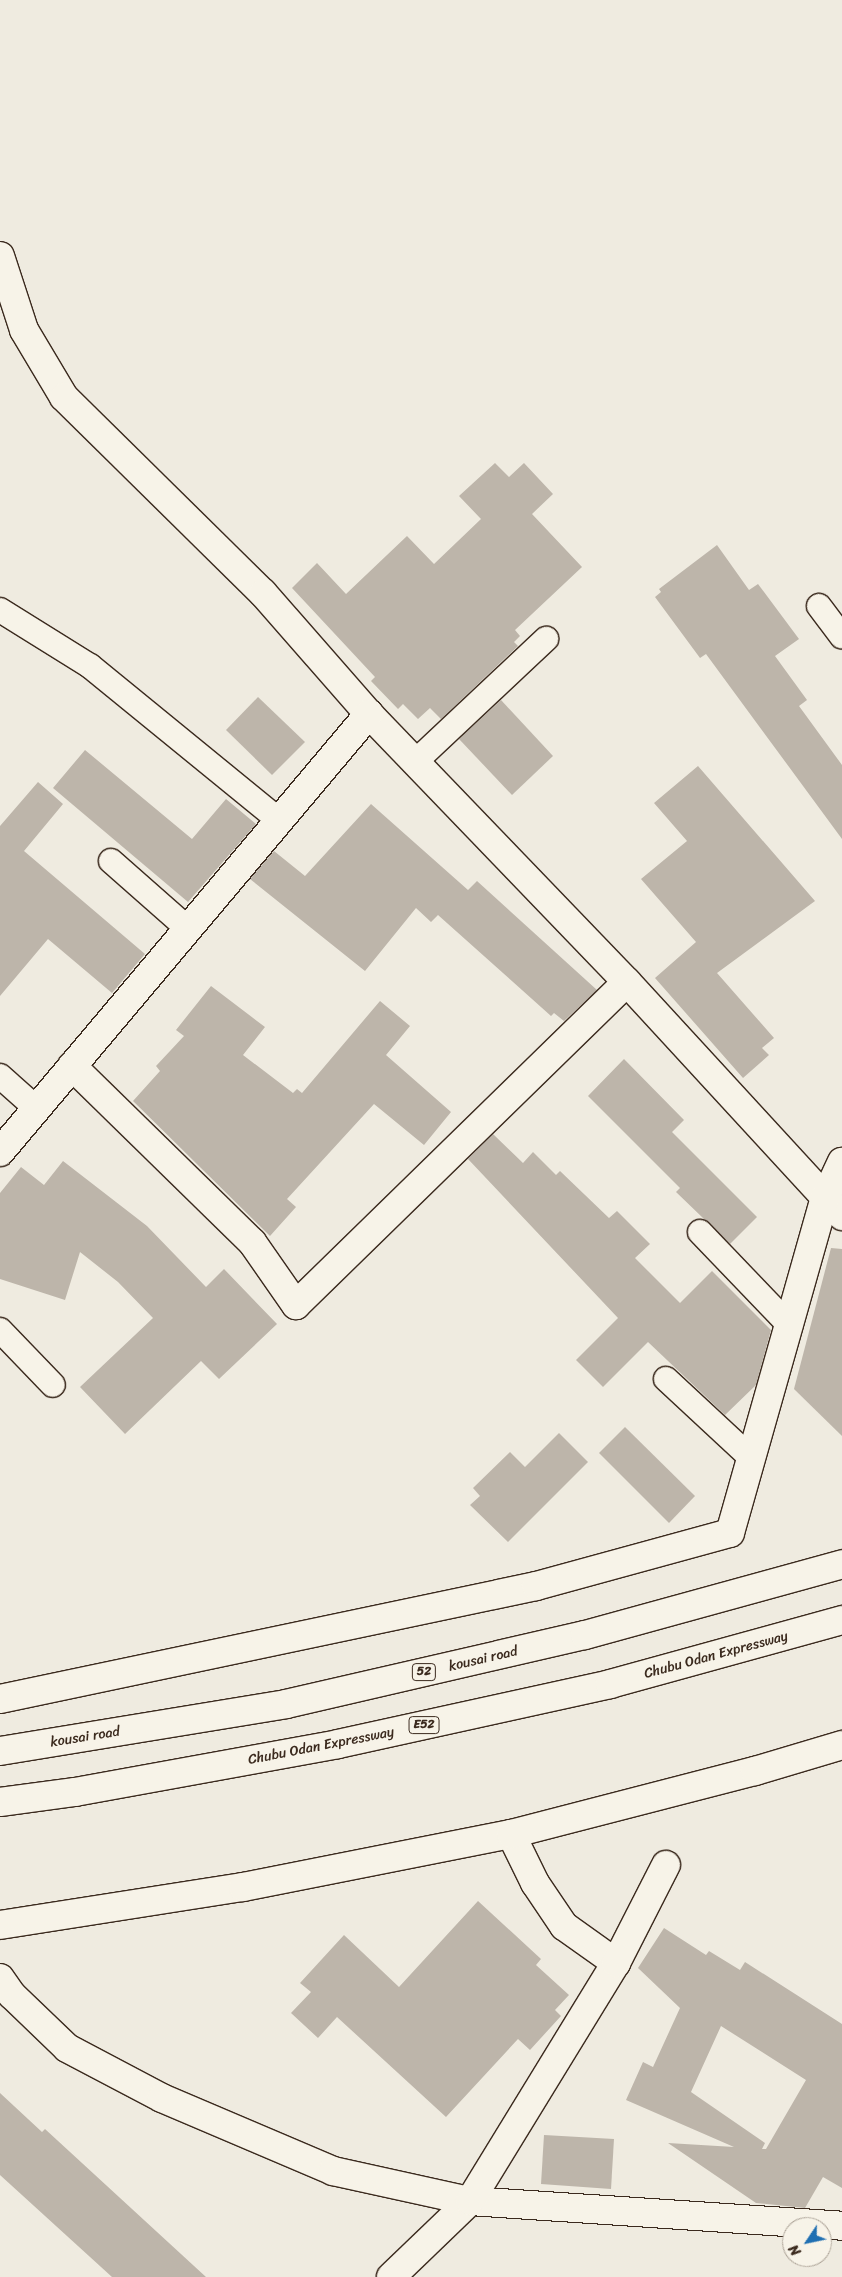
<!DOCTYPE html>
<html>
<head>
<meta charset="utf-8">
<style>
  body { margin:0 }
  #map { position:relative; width:842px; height:2277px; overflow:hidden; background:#efebe0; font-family:Sriracha,sans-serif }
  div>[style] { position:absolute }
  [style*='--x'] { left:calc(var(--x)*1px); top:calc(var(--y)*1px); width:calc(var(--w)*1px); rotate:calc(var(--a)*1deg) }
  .building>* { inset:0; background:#bdb5aa }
  .roads { filter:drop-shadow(1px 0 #3b2a1e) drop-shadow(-1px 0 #3b2a1e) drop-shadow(0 1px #3b2a1e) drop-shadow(0 -1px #3b2a1e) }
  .lane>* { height:24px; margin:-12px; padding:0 12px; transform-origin:12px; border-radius:12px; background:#f7f3e8 }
  .street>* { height:28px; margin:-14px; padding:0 14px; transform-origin:14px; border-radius:14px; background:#f7f3e8 }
  .highway>* { height:28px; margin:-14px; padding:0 14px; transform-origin:14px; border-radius:14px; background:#f7f3e8 }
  span { translate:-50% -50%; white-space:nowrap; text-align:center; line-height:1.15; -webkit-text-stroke:4px #f7f3e8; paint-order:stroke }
  .shield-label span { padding:1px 4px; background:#f7f3e8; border:1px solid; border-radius:4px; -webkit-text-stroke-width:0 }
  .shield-label { font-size:12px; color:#3b2a1e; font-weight:700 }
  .street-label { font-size:14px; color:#3b2a1e }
  .north { position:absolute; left:782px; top:2217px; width:50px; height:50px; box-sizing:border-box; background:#f7f3e8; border:1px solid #aca397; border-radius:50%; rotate:236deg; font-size:14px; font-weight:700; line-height:20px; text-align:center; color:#3b2a1e }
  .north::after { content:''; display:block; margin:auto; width:18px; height:22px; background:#1f6fb2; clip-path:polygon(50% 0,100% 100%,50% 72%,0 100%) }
</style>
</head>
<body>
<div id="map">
  <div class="building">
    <i style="clip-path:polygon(495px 463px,509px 477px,524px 463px,553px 494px,532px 514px,582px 567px,515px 630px,520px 636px,514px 642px,518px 646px,441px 719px,430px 708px,418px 719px,403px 704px,398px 709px,371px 681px,375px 677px,292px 588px,317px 563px,346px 594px,407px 536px,434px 564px,481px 519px,459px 496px)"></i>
    <i style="clip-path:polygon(717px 545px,749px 590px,758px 584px,799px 639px,775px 656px,807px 700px,799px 706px,842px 765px,842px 839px,706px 654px,700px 658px,655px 597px,661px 592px,659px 589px)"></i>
    <i style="clip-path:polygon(258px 697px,305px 742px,272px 775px,226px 730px)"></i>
    <i style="clip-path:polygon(501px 700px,553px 756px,512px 795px,459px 739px)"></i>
    <i style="clip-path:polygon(85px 750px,192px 839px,226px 799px,256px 824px,188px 902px,53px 788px)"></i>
    <i style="clip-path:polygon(698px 766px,815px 901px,717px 973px,774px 1038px,762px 1048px,769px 1055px,743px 1078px,655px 978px,696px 942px,641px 879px,687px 841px,654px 803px)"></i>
    <i style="clip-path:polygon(38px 782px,63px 804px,24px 851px,145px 954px,112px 993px,48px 939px,0 996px,0 826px)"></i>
    <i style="clip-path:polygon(371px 804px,468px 890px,477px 881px,597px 990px,564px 1021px,554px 1013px,551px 1016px,438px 915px,431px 922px,416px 908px,365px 971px,250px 879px,274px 851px,305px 876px)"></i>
    <i style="clip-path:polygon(211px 986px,265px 1027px,243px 1055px,293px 1093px,297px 1089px,302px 1093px,380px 1001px,410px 1026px,386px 1055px,451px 1112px,424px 1145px,374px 1104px,287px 1199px,296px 1207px,270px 1236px,133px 1101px,160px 1071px,156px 1066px,184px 1036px,176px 1030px)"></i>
    <i style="clip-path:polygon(624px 1059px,684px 1120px,672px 1132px,757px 1217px,730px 1244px,676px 1192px,680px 1188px,588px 1096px)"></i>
    <i style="clip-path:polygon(493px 1134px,523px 1163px,533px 1152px,556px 1175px,560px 1171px,609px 1218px,617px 1211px,650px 1244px,635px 1258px,680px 1303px,712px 1271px,771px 1330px,756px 1385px,725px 1415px,648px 1342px,603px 1387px,576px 1360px,618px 1318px,468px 1159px)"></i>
    <i style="clip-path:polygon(63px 1161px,147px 1226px,206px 1287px,224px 1269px,277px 1324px,219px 1379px,201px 1361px,125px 1434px,80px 1387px,153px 1318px,118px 1282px,80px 1252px,65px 1300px,0 1279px,0 1193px,21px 1167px,44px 1185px)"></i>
    <i style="clip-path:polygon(831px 1248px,842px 1249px,842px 1436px,794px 1389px)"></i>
    <i style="clip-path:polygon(625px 1427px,695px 1496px,669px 1523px,599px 1453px)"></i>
    <i style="clip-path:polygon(559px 1433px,588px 1462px,508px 1542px,470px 1505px,480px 1496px,473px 1488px,510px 1452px,525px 1467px)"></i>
    <i style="clip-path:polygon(478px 1901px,541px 1959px,536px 1965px,569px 1995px,555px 2010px,561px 2016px,530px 2050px,518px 2039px,446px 2117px,337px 2017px,318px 2038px,291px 2013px,311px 1992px,300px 1983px,344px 1935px,399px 1987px)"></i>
    <i style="clip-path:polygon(evenodd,664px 1928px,706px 1955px,709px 1951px,740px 1970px,745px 1962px,842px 2024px,842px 2188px,823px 2177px,805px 2208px,756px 2203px,668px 2143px,734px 2147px,626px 2100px,643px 2062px,653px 2067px,680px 2008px,638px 1968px,664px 1928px,721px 2026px,806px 2080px,766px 2149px,762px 2149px,765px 2143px,691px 2092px,721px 2026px)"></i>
    <i style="clip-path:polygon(0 2093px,42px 2132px,45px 2129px,206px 2277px,112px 2277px,0 2175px)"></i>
    <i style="clip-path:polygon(544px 2135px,614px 2139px,611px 2189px,541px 2184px)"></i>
  </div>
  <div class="roads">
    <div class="lane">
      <i style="--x:819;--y:606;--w:38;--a:53"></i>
      <i style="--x:0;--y:610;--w:106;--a:31.9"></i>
      <i style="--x:90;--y:666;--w:245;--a:39.2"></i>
      <i style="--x:415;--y:762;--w:180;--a:-43.2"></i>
      <i style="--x:111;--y:861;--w:103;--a:41.4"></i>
      <i style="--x:0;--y:1076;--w:50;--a:41.7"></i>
      <i style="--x:700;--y:1232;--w:130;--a:46.2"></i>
      <i style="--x:0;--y:1330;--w:76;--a:46.1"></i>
      <i style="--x:666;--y:1379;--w:117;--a:42.9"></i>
    </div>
    <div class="street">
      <i style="--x:0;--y:256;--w:78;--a:72"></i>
      <i style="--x:24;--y:330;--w:78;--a:59.2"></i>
      <i style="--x:64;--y:397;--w:279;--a:44.6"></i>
      <i style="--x:263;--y:593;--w:161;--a:48.8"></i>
      <i style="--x:369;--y:714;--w:372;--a:46.1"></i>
      <i style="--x:627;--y:982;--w:318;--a:47.4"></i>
      <i style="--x:72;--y:1066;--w:252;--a:44.4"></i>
      <i style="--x:252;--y:1242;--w:77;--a:55.1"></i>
      <i style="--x:296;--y:1305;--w:462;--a:-44.3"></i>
      <i style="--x:0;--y:1152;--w:573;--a:-49.89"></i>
      <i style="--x:0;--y:1699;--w:548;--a:-11.9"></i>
      <i style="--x:536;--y:1586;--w:201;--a:-15.3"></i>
      <i style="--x:730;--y:1533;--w:348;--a:-74.2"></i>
      <i style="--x:825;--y:1198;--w:40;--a:-65"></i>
      <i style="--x:511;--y:1834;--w:55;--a:63.9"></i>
      <i style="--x:535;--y:1883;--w:52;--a:56"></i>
      <i style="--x:564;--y:1926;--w:64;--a:35.4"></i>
      <i style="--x:0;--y:1978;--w:21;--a:55"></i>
      <i style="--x:12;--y:1995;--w:76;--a:43.9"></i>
      <i style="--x:67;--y:2048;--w:107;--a:27.8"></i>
      <i style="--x:162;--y:2098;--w:186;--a:23.1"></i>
      <i style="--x:333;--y:2171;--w:140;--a:12.4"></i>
      <i style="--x:470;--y:2201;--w:373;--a:3.8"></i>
      <i style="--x:391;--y:2277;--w:110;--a:-43.9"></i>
      <i style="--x:470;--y:2201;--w:279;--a:-58.5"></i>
      <i style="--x:616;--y:1963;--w:110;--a:-63"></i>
    </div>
    <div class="highway">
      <i style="--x:0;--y:1751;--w:290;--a:-9.3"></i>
      <i style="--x:286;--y:1704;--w:307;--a:-13"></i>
      <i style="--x:585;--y:1635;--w:267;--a:-15.4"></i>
      <i style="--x:0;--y:1802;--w:76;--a:-7.6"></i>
      <i style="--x:75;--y:1792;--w:267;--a:-10.3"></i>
      <i style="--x:338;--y:1744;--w:279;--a:-12.4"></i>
      <i style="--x:610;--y:1684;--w:241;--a:-15.4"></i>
      <i style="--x:0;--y:1925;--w:246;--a:-8.9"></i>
      <i style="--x:243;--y:1887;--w:273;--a:-11.2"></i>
      <i style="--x:511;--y:1834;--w:252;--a:-14.5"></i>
      <i style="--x:755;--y:1771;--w:91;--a:-16.6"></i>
    </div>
  </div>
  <div class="shield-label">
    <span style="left:424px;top:1672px">52</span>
    <span style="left:424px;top:1725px">E52</span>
  </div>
  <div class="street-label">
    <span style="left:716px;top:1655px;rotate:-15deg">Chubu Odan Expressway</span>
    <span style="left:483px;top:1659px;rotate:-13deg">kousai road</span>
    <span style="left:85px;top:1737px;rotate:-9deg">kousai road</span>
    <span style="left:321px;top:1746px;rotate:-11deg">Chubu Odan Expressway</span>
  </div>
  <div class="north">N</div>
</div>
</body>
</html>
